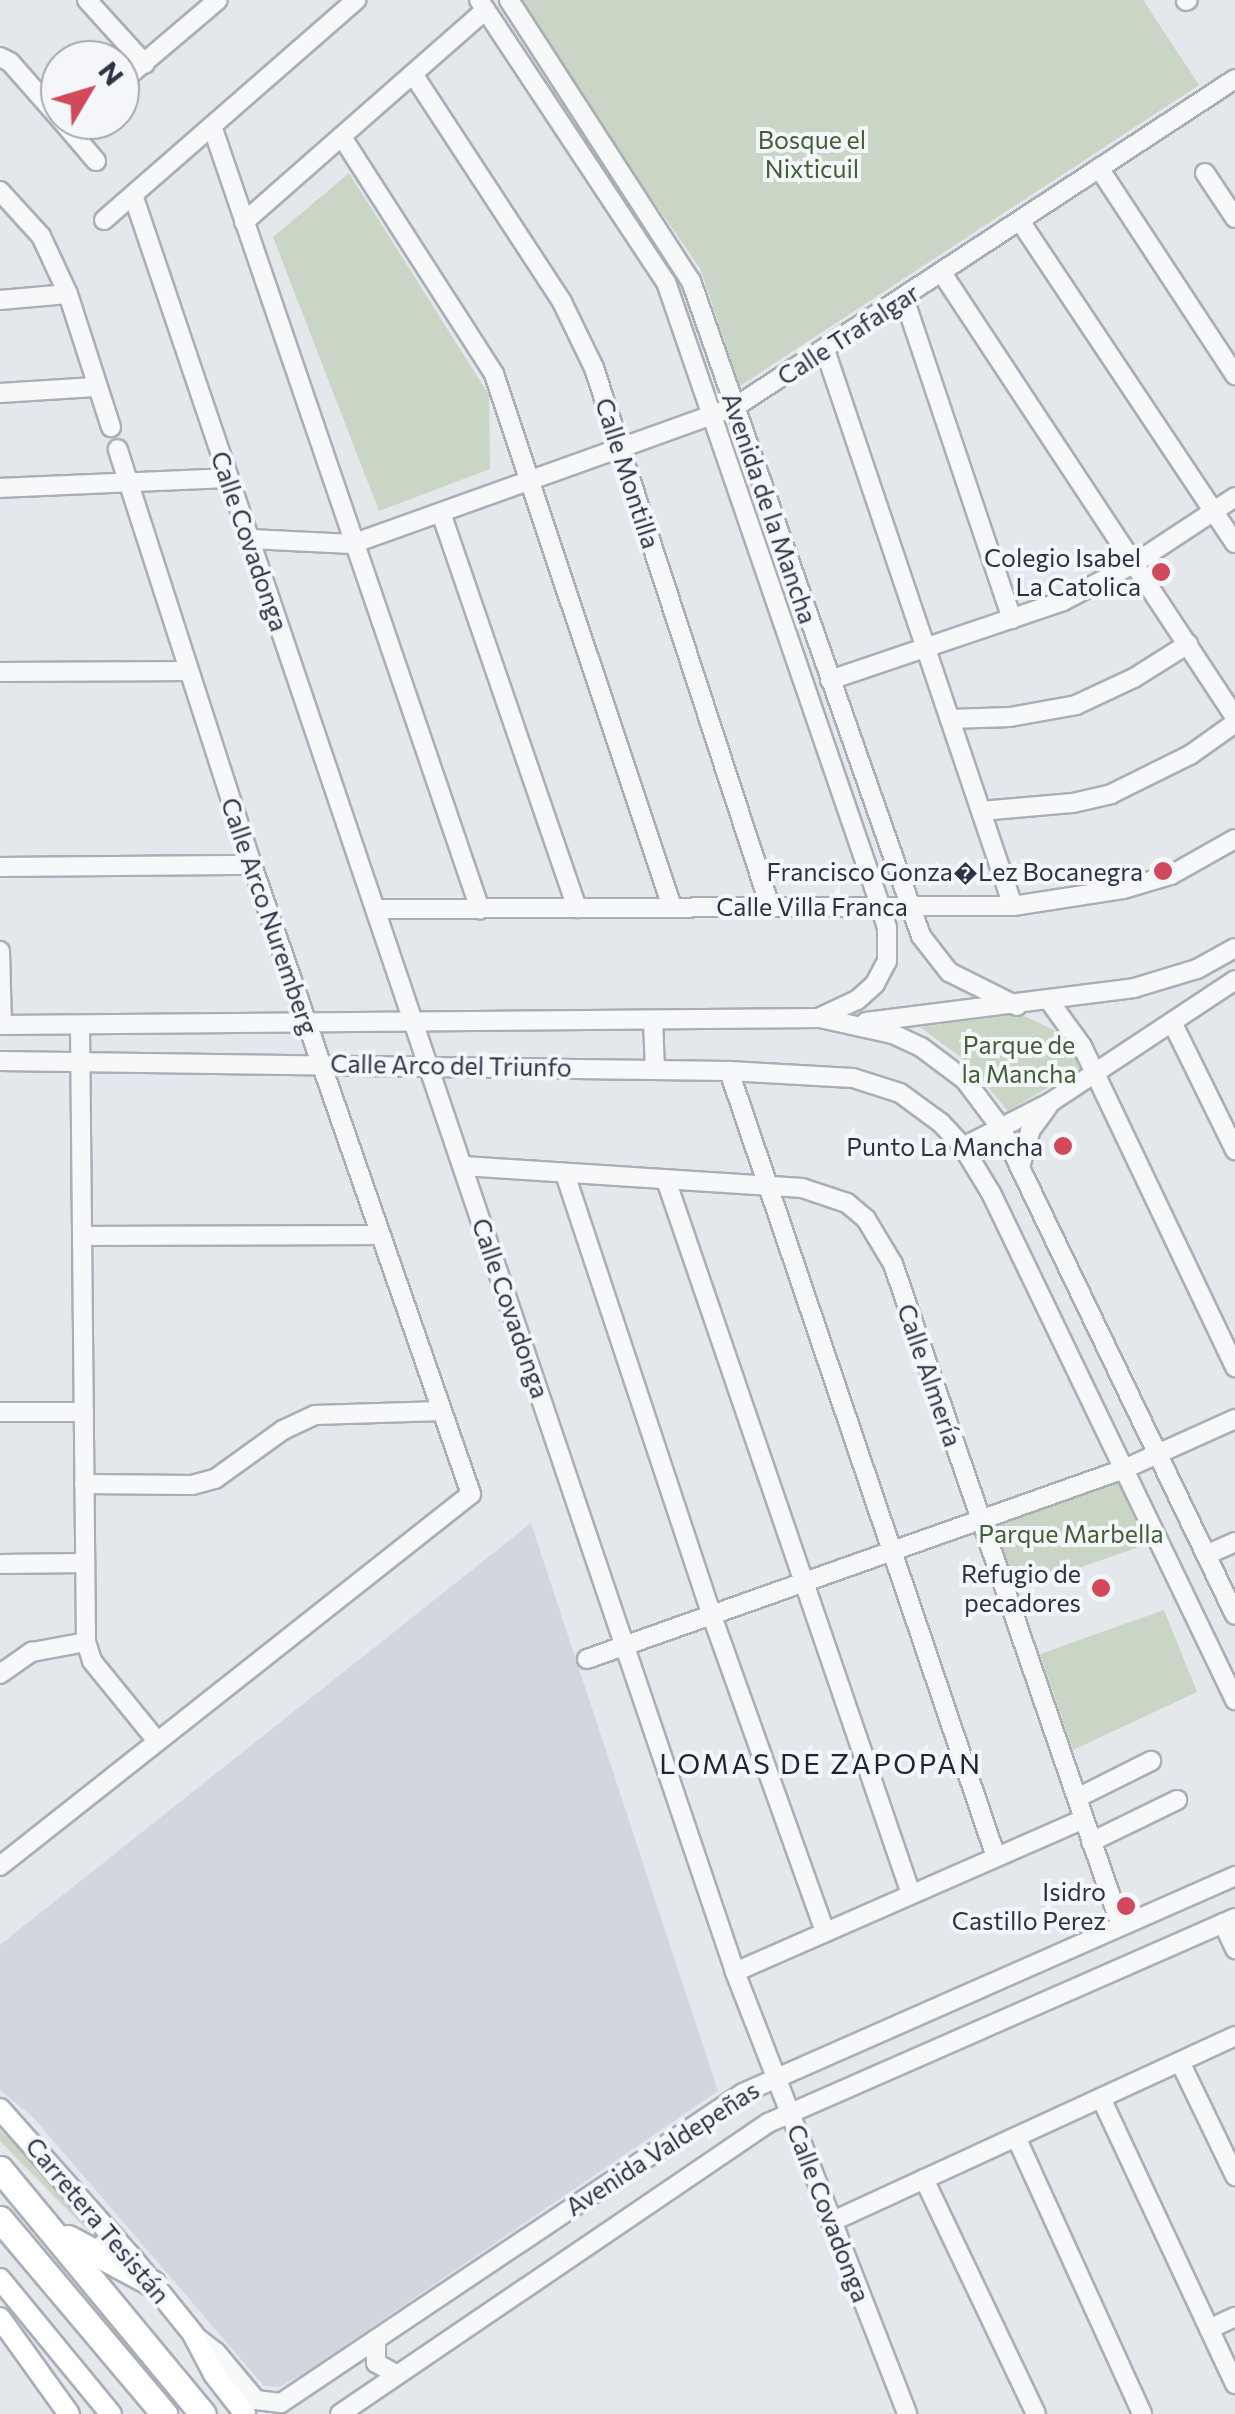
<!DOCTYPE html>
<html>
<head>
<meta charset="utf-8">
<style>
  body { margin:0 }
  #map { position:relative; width:1235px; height:2414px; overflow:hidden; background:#e4e7ec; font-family:Commissioner,sans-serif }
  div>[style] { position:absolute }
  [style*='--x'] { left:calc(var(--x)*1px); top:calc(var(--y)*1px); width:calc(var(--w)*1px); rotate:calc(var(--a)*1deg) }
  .built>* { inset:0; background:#d2d6de }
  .green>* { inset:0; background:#c9d6c5 }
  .roads { filter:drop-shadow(2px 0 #a9aeb7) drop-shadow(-2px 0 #a9aeb7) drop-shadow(0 2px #a9aeb7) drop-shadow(0 -2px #a9aeb7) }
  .minor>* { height:18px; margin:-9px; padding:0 9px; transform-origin:9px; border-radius:9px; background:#f7f8fa }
  .major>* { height:20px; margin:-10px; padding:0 10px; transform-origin:10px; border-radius:10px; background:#fff }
  .highway>* { height:25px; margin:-12.5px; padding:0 12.5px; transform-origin:12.5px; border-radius:12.5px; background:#fff }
  .dots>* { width:28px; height:28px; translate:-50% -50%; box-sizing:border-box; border:5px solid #f4f6f9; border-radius:50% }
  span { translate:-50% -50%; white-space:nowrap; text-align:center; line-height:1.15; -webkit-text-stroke:8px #f4f6f9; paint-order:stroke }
  .park-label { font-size:25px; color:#3f6138 }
  .street-label { font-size:25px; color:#2b3445 }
  .poi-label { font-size:25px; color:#2b3445 }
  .right { translate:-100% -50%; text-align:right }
  .neighbourhood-label { font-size:28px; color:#1d2536; letter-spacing:2.5px }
  .north { position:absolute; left:40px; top:40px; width:100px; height:100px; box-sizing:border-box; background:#f4f6f9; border:2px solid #a4a8b1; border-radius:50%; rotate:52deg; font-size:28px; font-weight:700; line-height:40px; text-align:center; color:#2b3445 }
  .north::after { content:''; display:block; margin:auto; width:35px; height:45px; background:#d1495b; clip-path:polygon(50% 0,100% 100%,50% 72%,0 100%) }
</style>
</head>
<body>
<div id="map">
  <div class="built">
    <i style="clip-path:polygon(531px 1523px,718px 2091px,303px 2374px,279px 2387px,264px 2386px,32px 2116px,0 2090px,0 1945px)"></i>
  </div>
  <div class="green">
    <i style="clip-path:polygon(513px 0,1143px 0,1199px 85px,740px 386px,700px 268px)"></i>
    <i style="clip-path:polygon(349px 173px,489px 395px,490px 469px,379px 511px,273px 237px)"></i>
    <i style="clip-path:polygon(1020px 1014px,1060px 1033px,1072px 1047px,1080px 1069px,1008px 1111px,967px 1062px,920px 1027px)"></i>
    <i style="clip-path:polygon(1121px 1476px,1153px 1542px,1010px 1592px,985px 1525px)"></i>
    <i style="clip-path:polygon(1164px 1610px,1197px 1692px,1073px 1750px,1040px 1654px)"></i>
    <i style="clip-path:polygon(0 2130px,26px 2155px,101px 2244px,0 2141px)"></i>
  </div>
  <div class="roads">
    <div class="minor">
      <i style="--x:87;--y:0;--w:86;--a:47.8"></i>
      <i style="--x:479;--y:0;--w:338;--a:56.5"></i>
      <i style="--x:666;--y:282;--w:659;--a:71.04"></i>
      <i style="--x:880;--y:905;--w:24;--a:73"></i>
      <i style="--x:887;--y:928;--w:33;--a:90"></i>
      <i style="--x:887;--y:961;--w:26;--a:118"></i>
      <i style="--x:875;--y:984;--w:24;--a:138"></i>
      <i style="--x:857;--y:1000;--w:40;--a:155"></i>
      <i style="--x:509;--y:0;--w:335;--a:57.1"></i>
      <i style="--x:691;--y:281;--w:694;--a:70.65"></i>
      <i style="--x:921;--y:936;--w:46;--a:52.1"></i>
      <i style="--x:949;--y:972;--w:76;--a:26.6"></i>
      <i style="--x:1186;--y:1;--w:2;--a:-27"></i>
      <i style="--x:0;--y:57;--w:11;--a:27"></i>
      <i style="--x:10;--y:62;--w:76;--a:48.7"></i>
      <i style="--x:413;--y:74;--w:272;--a:56.8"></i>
      <i style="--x:562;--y:302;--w:73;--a:64.1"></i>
      <i style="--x:594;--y:368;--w:566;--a:71.89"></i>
      <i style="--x:120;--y:83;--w:128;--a:-40.3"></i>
      <i style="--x:61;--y:120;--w:54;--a:49.5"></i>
      <i style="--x:212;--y:126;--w:828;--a:71.11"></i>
      <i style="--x:342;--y:137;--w:282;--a:57.3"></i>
      <i style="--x:494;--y:374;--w:562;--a:71.53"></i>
      <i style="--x:1099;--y:168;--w:248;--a:56.7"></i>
      <i style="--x:1205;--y:173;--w:54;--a:56.3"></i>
      <i style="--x:0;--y:191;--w:61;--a:47.7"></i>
      <i style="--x:41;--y:236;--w:64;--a:65"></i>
      <i style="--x:68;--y:294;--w:140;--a:72.1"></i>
      <i style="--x:133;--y:195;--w:1876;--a:71.28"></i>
      <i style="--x:735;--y:1972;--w:474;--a:68.7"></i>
      <i style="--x:104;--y:220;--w:335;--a:-41.1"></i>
      <i style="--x:1020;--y:221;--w:387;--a:56.3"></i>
      <i style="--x:244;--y:222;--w:321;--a:-41.3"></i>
      <i style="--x:942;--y:273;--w:532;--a:56.58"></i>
      <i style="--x:904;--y:298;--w:339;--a:71.4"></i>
      <i style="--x:0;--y:300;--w:68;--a:-5"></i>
      <i style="--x:825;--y:350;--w:587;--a:71.32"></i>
      <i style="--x:0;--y:393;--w:95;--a:-3.6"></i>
      <i style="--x:0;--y:488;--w:229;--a:-2.5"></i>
      <i style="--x:441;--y:513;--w:418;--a:71"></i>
      <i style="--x:250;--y:539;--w:102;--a:2.8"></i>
      <i style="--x:352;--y:544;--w:407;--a:-19.7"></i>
      <i style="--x:735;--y:407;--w:598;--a:-33.26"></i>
      <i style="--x:0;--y:672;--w:188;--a:-0.3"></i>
      <i style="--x:830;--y:680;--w:246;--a:-18.7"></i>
      <i style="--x:1063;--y:601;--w:81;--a:-27.8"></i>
      <i style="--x:1135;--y:563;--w:120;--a:-33.4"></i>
      <i style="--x:950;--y:719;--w:60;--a:-1.9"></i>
      <i style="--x:1010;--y:717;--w:67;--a:-10.3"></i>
      <i style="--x:1076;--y:705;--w:64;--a:-25"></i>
      <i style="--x:1134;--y:678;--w:64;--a:-32.2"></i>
      <i style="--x:981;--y:811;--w:92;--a:-5"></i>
      <i style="--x:1073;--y:803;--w:39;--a:-13"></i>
      <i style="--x:1111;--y:794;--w:88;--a:-26.3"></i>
      <i style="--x:1190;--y:755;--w:55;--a:-35.4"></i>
      <i style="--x:0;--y:867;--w:252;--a:-0.5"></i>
      <i style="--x:376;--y:909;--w:637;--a:-0.27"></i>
      <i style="--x:1013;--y:906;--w:111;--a:-8.8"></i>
      <i style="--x:1123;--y:889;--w:50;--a:-16.3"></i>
      <i style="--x:1171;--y:875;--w:73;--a:-29.4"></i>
      <i style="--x:0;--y:951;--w:74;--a:88.5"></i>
      <i style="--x:1050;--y:1002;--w:54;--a:54"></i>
      <i style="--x:1082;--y:1046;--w:356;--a:64.5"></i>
      <i style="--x:653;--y:1020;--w:49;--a:87.7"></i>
      <i style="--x:866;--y:1022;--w:270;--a:-7.2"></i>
      <i style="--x:1134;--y:988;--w:66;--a:-16.8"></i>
      <i style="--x:1197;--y:969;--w:43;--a:-28.9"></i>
      <i style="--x:1172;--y:1022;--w:143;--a:63.8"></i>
      <i style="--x:0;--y:1025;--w:820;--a:-0.49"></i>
      <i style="--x:820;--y:1018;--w:75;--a:12.4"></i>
      <i style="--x:893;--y:1034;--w:31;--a:25"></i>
      <i style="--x:921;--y:1047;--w:55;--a:36.9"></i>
      <i style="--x:965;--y:1080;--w:60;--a:53.1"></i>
      <i style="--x:1001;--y:1128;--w:540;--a:64.34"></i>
      <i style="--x:80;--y:1026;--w:616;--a:89.44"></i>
      <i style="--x:86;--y:1642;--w:20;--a:72"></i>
      <i style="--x:92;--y:1661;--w:103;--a:50.9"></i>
      <i style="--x:0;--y:1061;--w:729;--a:0.79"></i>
      <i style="--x:729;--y:1071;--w:124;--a:3.2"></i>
      <i style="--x:853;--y:1078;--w:49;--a:17.7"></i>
      <i style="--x:900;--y:1093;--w:51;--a:36.2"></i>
      <i style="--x:941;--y:1123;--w:33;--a:47"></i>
      <i style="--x:963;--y:1147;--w:54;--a:58.7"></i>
      <i style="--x:991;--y:1193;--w:563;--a:64.3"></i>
      <i style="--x:729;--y:1071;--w:830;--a:71.24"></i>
      <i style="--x:963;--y:1147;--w:99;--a:-27.1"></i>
      <i style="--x:1051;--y:1102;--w:221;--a:-33.5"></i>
      <i style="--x:463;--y:1166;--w:340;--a:3.7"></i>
      <i style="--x:802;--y:1188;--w:47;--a:18.4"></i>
      <i style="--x:847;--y:1203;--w:25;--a:40"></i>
      <i style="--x:866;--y:1219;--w:52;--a:59"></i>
      <i style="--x:893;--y:1264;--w:700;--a:71"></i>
      <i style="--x:1020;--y:1167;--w:37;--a:-74"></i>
      <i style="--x:1030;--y:1131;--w:31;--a:-54"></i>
      <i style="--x:565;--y:1174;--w:466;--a:71.6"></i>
      <i style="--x:712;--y:1616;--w:336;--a:70.3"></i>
      <i style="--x:666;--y:1180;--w:755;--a:71.06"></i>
      <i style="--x:82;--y:1236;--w:299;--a:-0.2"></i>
      <i style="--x:0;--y:1412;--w:84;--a:0"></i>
      <i style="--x:84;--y:1484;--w:108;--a:0.5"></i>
      <i style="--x:192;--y:1485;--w:24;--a:-15"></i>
      <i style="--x:215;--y:1479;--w:84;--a:-35.8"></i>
      <i style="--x:283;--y:1430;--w:35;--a:-25"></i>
      <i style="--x:315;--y:1415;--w:127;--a:-1.8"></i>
      <i style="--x:1206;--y:1555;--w:32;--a:-24"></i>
      <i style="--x:0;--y:1564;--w:85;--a:-0.7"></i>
      <i style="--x:587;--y:1659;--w:570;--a:-19.48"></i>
      <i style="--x:1124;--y:1469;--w:122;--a:-24.2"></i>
      <i style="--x:0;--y:1674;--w:39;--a:-35"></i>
      <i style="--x:32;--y:1652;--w:55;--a:-10.5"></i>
      <i style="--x:1077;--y:1798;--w:83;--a:-26.6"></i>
      <i style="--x:1091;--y:1842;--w:96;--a:-26"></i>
      <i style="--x:0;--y:1866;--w:600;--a:-38.3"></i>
      <i style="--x:471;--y:1494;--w:666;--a:-109.2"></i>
      <i style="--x:252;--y:865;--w:437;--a:-107.9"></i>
      <i style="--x:1223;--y:1923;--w:29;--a:65"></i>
      <i style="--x:735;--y:1972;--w:380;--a:-23.7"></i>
      <i style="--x:1180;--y:2062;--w:127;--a:64.2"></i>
      <i style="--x:1101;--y:2098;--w:316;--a:64.9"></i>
      <i style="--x:1016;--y:2137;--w:304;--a:65.5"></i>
      <i style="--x:924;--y:2179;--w:260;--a:64.5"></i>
      <i style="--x:831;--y:2222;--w:445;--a:-24.7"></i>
      <i style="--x:1209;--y:2329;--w:29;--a:-25"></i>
      <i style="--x:194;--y:2335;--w:28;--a:38"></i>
      <i style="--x:216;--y:2352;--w:62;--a:50.2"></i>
      <i style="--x:256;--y:2400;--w:25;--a:7"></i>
      <i style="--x:281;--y:2403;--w:556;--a:-33.86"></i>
      <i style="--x:743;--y:2093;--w:538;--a:-23.8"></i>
      <i style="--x:376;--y:2339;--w:24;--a:90"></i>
      <i style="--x:376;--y:2363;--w:23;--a:29"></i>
      <i style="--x:340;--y:2414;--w:518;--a:-34.21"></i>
      <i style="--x:768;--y:2123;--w:510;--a:-23.7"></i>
    </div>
    <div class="major">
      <i style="--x:0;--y:2109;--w:199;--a:48.5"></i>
      <i style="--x:132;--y:2258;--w:97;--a:51.2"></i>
      <i style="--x:193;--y:2334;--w:45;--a:62.3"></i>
      <i style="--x:214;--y:2374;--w:51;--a:52.2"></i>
      <i style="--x:0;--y:2279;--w:175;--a:50.6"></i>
      <i style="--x:0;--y:2318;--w:118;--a:54.3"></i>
    </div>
    <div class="highway">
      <i style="--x:0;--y:2169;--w:318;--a:50.4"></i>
      <i style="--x:0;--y:2219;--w:255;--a:49.9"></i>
      <i style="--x:68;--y:2238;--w:95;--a:28.2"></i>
    </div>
  </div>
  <div class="dots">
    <i style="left:1161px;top:572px;background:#d1495b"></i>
    <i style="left:1163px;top:871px;background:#d1495b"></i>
    <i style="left:1063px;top:1146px;background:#d1495b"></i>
    <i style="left:1101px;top:1588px;background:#d1495b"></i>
    <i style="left:1126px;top:1906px;background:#d1495b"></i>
  </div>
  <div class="park-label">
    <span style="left:812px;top:154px">Bosque el<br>Nixticuil</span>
    <span style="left:1019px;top:1059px">Parque de<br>la Mancha</span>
    <span style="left:1071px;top:1533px">Parque Marbella</span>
  </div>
  <div class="street-label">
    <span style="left:848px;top:334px;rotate:-33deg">Calle Trafalgar</span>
    <span style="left:628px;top:473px;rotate:72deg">Calle Montilla</span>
    <span style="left:770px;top:508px;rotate:71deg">Avenida de la Mancha</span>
    <span style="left:250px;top:541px;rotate:71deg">Calle Covadonga</span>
    <span style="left:812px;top:906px">Calle Villa Franca</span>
    <span style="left:270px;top:916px;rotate:71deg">Calle Arco Nuremberg</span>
    <span style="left:451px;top:1065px;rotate:1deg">Calle Arco del Triunfo</span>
    <span style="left:511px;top:1308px;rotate:71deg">Calle Covadonga</span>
    <span style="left:930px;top:1375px;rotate:71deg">Calle Almería</span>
    <span style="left:662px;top:2148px;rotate:-33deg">Avenida Valdepeñas</span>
    <span style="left:829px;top:2213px;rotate:69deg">Calle Covadonga</span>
    <span style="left:98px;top:2220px;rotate:50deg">Carretera Tesistán</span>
  </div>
  <div class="poi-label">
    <span class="right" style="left:1141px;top:572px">Colegio Isabel<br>La Catolica</span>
    <span class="right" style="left:1143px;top:871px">Francisco Gonza�Lez Bocanegra</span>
    <span class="right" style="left:1043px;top:1146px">Punto La Mancha</span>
    <span class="right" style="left:1081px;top:1588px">Refugio de<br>pecadores</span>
    <span class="right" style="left:1106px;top:1906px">Isidro<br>Castillo Perez</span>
  </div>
  <div class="neighbourhood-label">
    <span style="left:821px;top:1763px">LOMAS DE ZAPOPAN</span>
  </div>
  <div class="north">N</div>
</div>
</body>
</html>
